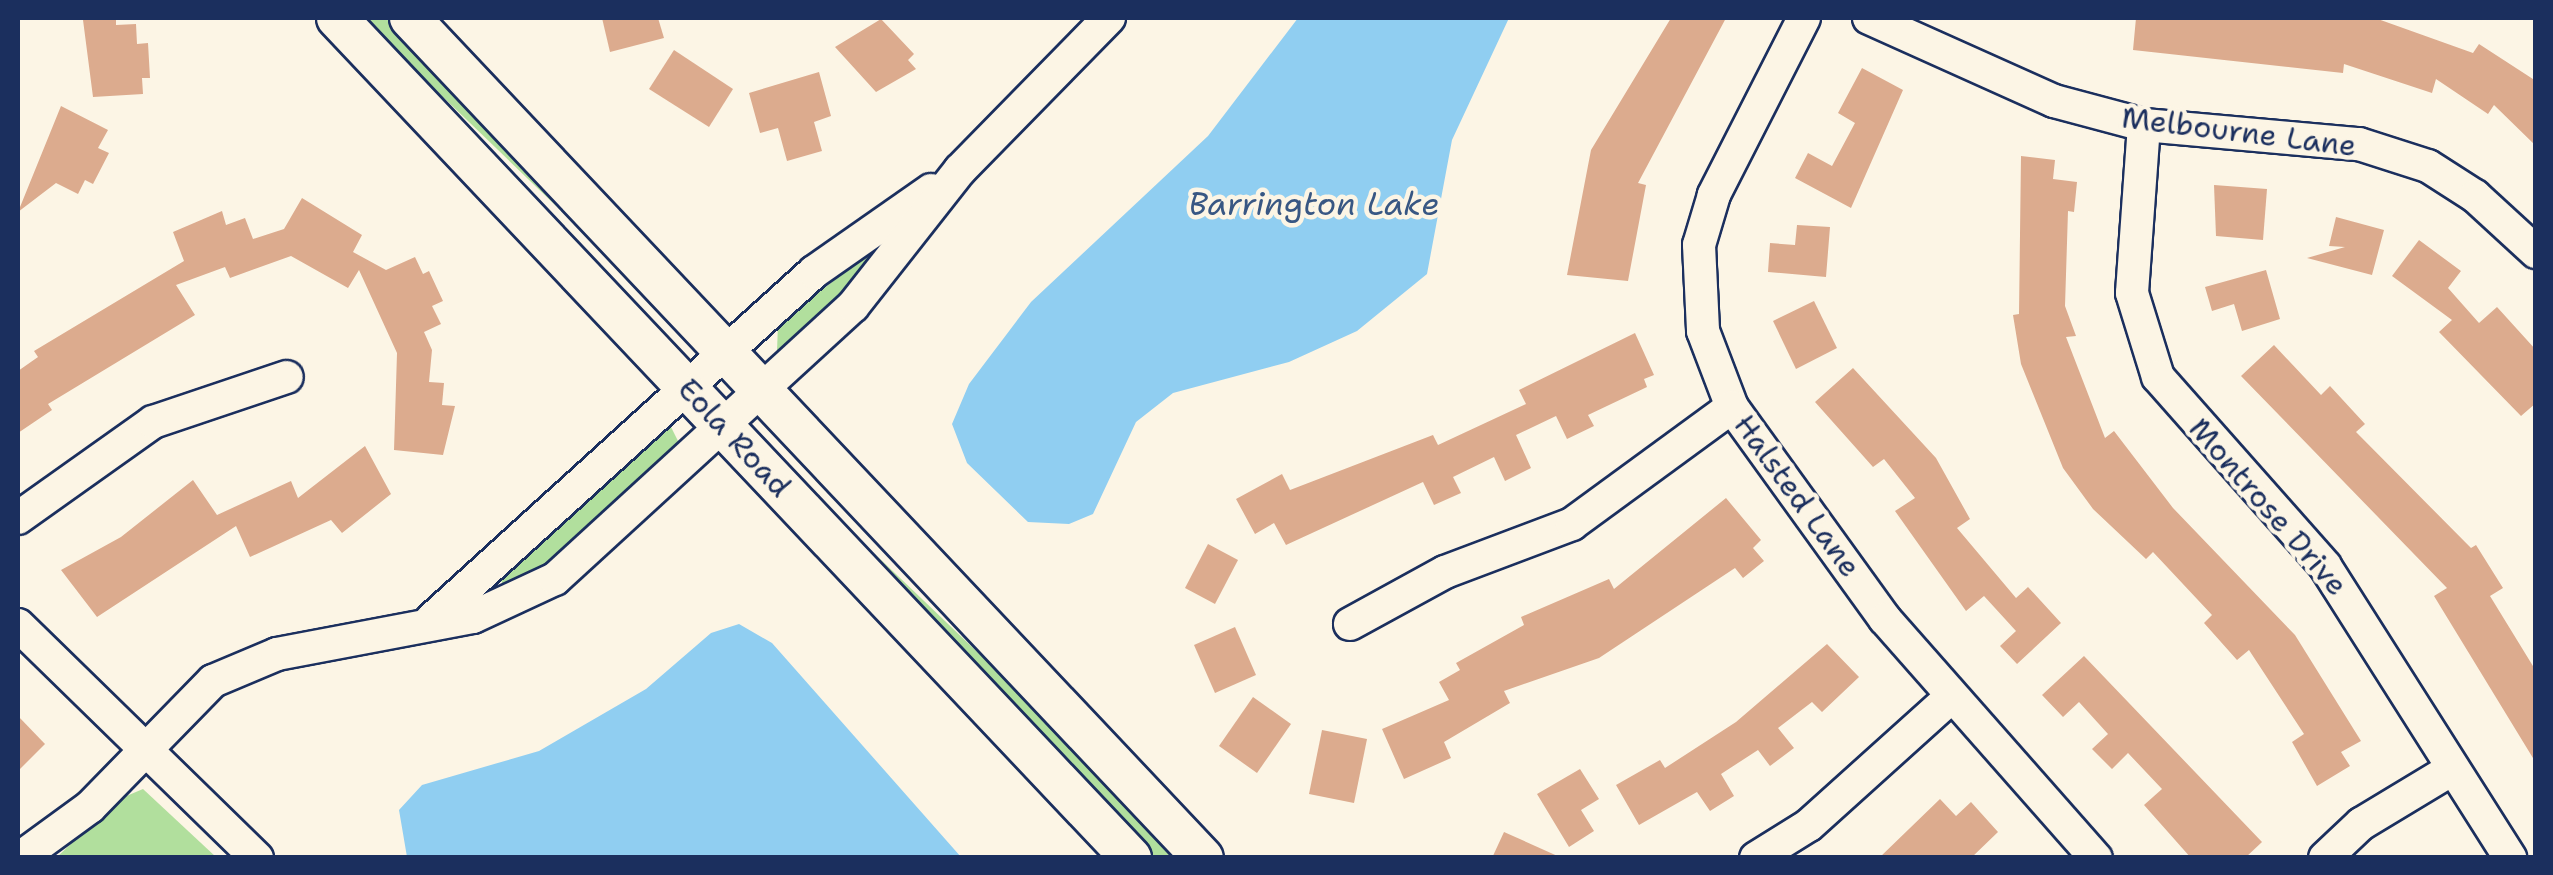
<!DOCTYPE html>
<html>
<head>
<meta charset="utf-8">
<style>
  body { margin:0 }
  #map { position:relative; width:2553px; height:875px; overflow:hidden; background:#fcf5e5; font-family:"Shantell Sans",sans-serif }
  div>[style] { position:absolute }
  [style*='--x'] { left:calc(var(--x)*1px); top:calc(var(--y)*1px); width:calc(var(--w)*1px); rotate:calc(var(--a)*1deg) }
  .green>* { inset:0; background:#b1df9d }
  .water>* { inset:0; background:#90cef1 }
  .building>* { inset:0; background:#dcab8e }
  .roads { filter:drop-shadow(2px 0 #1b2f5e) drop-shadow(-2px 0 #1b2f5e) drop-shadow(0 2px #1b2f5e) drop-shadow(0 -2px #1b2f5e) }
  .minor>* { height:32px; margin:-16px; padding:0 16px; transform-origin:16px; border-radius:16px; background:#fcf5e5 }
  .tertiary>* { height:40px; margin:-20px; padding:0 20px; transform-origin:20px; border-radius:20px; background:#fcf5e5 }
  span { translate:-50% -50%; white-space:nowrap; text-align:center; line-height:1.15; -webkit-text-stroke:9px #fcf5e5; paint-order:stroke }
  .street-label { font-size:30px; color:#1b2f5e }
  .water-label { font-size:32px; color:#385783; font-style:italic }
  .frame { position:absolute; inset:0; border:20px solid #1b2f5e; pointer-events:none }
</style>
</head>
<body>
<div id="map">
  <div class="green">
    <i style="clip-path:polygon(361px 18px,387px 18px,584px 227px,581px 230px)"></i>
    <i style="clip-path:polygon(894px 234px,848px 302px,777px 351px,778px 324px)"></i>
    <i style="clip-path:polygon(671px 427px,680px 445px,555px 559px,504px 589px,501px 580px,654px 434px)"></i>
    <i style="clip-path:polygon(875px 554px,1064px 735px,1181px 857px,1154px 857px)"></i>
    <i style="clip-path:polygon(143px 789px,216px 857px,56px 858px,117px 800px)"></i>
  </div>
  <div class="water">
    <i style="clip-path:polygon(1298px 18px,1509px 18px,1452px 140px,1427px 274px,1357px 331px,1289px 362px,1173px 393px,1136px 422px,1093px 514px,1069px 524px,1028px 522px,967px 463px,952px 424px,969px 384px,1031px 302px,1208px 136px)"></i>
    <i style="clip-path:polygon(739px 624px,772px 643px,961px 857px,407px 857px,399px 810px,422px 785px,539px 751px,646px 689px,711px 633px)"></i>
  </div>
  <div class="building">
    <i style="clip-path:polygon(116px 18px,116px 25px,136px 24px,137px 44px,148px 43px,150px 78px,142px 78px,143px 94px,93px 97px,83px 20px)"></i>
    <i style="clip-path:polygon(602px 18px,658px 18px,664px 38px,610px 52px)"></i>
    <i style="clip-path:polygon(1671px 18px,1726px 18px,1638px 183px,1646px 185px,1628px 281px,1567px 275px,1591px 150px)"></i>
    <i style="clip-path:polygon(2136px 18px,2375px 18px,2473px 53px,2479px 44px,2536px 81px,2536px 146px,2494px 105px,2488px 114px,2436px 79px,2432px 93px,2344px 64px,2343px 73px,2133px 50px)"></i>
    <i style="clip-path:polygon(881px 19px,914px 54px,908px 60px,916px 69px,876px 92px,835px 47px)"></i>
    <i style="clip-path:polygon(674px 50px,733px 89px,709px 127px,649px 89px)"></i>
    <i style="clip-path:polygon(1862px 68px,1903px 90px,1851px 208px,1795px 178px,1808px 153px,1832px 166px,1855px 123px,1838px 113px)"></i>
    <i style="clip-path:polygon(819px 72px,831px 116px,814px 122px,822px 151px,787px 161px,778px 128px,760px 133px,749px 93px)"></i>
    <i style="clip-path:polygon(61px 106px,108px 130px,98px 148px,109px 153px,93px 184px,85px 180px,78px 194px,56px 183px,18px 212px)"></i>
    <i style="clip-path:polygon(2021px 156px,2055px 160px,2053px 179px,2077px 182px,2074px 212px,2068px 211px,2065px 306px,2076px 336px,2066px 337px,2105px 438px,2114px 431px,2173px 508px,2295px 635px,2361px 741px,2341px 752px,2350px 766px,2317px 786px,2292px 742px,2304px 734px,2249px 650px,2237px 660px,2204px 623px,2212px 615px,2153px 552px,2146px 559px,2093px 509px,2063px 468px,2021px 364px,2013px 315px,2019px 314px)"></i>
    <i style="clip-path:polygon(2214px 185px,2267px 189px,2263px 240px,2216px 236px)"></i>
    <i style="clip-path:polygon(302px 198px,362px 235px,353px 252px,386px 270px,415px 257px,423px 274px,429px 271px,443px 301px,432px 306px,441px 324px,424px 332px,432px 350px,429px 382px,444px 383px,442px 405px,455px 406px,443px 455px,394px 450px,397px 353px,359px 270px,348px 288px,291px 256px,230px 278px,225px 267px,176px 285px,195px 315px,48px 404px,52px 410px,18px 433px,18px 371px,38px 357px,34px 351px,184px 261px,173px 232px,222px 211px,226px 225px,245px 218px,253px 239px,284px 229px)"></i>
    <i style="clip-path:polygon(2336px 217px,2384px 230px,2372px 275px,2307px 258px,2345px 247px,2329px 246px)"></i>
    <i style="clip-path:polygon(1797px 225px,1830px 227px,1826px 277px,1768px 272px,1770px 243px,1795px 245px)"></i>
    <i style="clip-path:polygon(2419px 240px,2461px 271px,2448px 288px,2479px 323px,2497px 307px,2536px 350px,2536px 403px,2521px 416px,2439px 332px,2452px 320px,2392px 276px)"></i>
    <i style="clip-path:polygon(2266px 270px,2280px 319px,2242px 331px,2234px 304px,2212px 311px,2205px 287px)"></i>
    <i style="clip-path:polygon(1814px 301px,1837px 348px,1796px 369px,1773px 321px)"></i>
    <i style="clip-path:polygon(1635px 333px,1654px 375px,1644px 379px,1647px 387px,1588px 415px,1594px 426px,1567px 439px,1556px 416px,1516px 435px,1531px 468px,1505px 481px,1494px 457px,1453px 477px,1461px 493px,1434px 505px,1423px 482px,1286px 545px,1274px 523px,1255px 534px,1236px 499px,1282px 474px,1290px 490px,1433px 435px,1438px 445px,1526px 404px,1519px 390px)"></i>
    <i style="clip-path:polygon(2274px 345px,2321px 395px,2330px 386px,2365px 424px,2356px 432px,2471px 548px,2476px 545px,2503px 588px,2490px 596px,2536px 671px,2536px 763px,2434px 596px,2447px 588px,2241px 376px)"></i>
    <i style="clip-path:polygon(1853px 368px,1936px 458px,1970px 519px,1957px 528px,2016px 598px,2028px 587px,2061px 623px,2017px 664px,2000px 646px,2016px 631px,1984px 596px,1966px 611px,1895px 511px,1915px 498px,1884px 459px,1873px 467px,1815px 402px)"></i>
    <i style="clip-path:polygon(365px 446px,391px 494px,342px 533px,331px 520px,250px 557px,236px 526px,97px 617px,61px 570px,121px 537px,193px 480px,217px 515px,291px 481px,298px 498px)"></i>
    <i style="clip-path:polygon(1726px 498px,1761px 540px,1753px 548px,1764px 561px,1743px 578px,1735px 568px,1599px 658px,1504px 691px,1510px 703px,1444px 742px,1451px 758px,1404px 779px,1382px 729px,1449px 700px,1439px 682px,1460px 670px,1456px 663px,1524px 625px,1521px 617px,1609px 579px,1614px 589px)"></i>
    <i style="clip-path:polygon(1208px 544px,1238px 560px,1215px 604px,1185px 588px)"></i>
    <i style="clip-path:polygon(1235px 627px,1256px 675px,1215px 693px,1194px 645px)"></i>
    <i style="clip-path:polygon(1827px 644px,1859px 677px,1822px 712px,1812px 702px,1778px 728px,1794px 748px,1770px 766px,1758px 750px,1721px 774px,1734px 796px,1710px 811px,1697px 792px,1639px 825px,1616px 785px,1660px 760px,1665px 768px,1736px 722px)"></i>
    <i style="clip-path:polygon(2084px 656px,2262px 842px,2245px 858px,2191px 858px,2144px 805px,2162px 789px,2128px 753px,2112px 769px,2092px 749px,2108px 734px,2079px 702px,2063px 717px,2042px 695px)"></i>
    <i style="clip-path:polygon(1253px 697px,1291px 724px,1257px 773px,1219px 746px)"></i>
    <i style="clip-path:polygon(18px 716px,45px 744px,18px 771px)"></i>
    <i style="clip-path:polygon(1322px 730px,1367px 739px,1354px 803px,1309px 794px)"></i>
    <i style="clip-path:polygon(1580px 769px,1599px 799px,1581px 810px,1594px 831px,1569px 847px,1537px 794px)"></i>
    <i style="clip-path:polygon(1940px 799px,1956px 816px,1971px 802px,1998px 832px,1971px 858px,1879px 858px)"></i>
    <i style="clip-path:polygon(1504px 832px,1562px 858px,1492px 858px)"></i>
  </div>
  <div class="roads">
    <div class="minor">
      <i style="--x:1804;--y:18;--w:199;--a:117"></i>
      <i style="--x:1714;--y:195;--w:52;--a:106.7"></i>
      <i style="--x:1699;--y:245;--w:86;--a:87.3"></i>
      <i style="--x:1703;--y:331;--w:81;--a:69.1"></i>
      <i style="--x:1732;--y:407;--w:261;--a:54.2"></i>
      <i style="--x:1885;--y:619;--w:319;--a:48.6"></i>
      <i style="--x:1869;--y:18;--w:203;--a:24.2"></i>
      <i style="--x:2054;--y:101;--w:93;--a:14.9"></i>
      <i style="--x:2144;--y:125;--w:216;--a:5.1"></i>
      <i style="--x:2359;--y:144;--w:72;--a:17.7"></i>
      <i style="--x:2428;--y:166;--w:56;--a:32.6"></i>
      <i style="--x:2475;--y:196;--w:83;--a:42.6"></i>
      <i style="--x:2144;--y:125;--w:168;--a:94.1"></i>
      <i style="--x:2132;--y:293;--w:88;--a:72.8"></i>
      <i style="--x:2158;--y:377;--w:252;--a:48.5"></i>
      <i style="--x:2325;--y:566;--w:346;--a:57.6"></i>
      <i style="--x:18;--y:518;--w:166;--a:-35.4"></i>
      <i style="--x:153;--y:422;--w:141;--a:-18.6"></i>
      <i style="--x:431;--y:620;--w:517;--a:-42.26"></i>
      <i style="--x:814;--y:272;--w:143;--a:-35"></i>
      <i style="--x:1350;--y:624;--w:108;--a:-28.7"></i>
      <i style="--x:1445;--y:572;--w:136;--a:-20.7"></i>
      <i style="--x:1572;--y:524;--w:198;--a:-36.2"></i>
      <i style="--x:18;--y:625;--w:334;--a:44.3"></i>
      <i style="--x:20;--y:858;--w:87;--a:-36.1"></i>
      <i style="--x:90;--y:807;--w:176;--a:-45.7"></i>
      <i style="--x:213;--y:681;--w:69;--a:-22.9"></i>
      <i style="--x:277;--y:654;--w:199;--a:-10.7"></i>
      <i style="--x:473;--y:617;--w:90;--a:-24.9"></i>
      <i style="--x:555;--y:579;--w:404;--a:-42.5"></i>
      <i style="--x:853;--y:306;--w:173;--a:-51.8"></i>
      <i style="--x:960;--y:170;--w:213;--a:-45.6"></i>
      <i style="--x:1756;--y:858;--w:62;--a:-31.9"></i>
      <i style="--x:1809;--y:825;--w:188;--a:-42"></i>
      <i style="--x:2325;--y:858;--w:50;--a:-43.4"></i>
      <i style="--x:2361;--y:824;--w:106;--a:-31.1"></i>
    </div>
    <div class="tertiary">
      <i style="--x:337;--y:18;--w:1156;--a:46.61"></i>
      <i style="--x:410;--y:18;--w:1155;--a:46.65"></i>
    </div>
  </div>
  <div class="street-label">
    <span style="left:2239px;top:132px;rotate:7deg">Melbourne Lane</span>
    <span style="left:734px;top:438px;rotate:47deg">Eola Road</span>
    <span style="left:1797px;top:496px;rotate:54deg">Halsted Lane</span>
    <span style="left:2268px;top:507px;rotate:49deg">Montrose Drive</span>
  </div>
  <div class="water-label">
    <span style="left:1314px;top:204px">Barrington Lake</span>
  </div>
  <div class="frame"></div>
</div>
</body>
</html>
